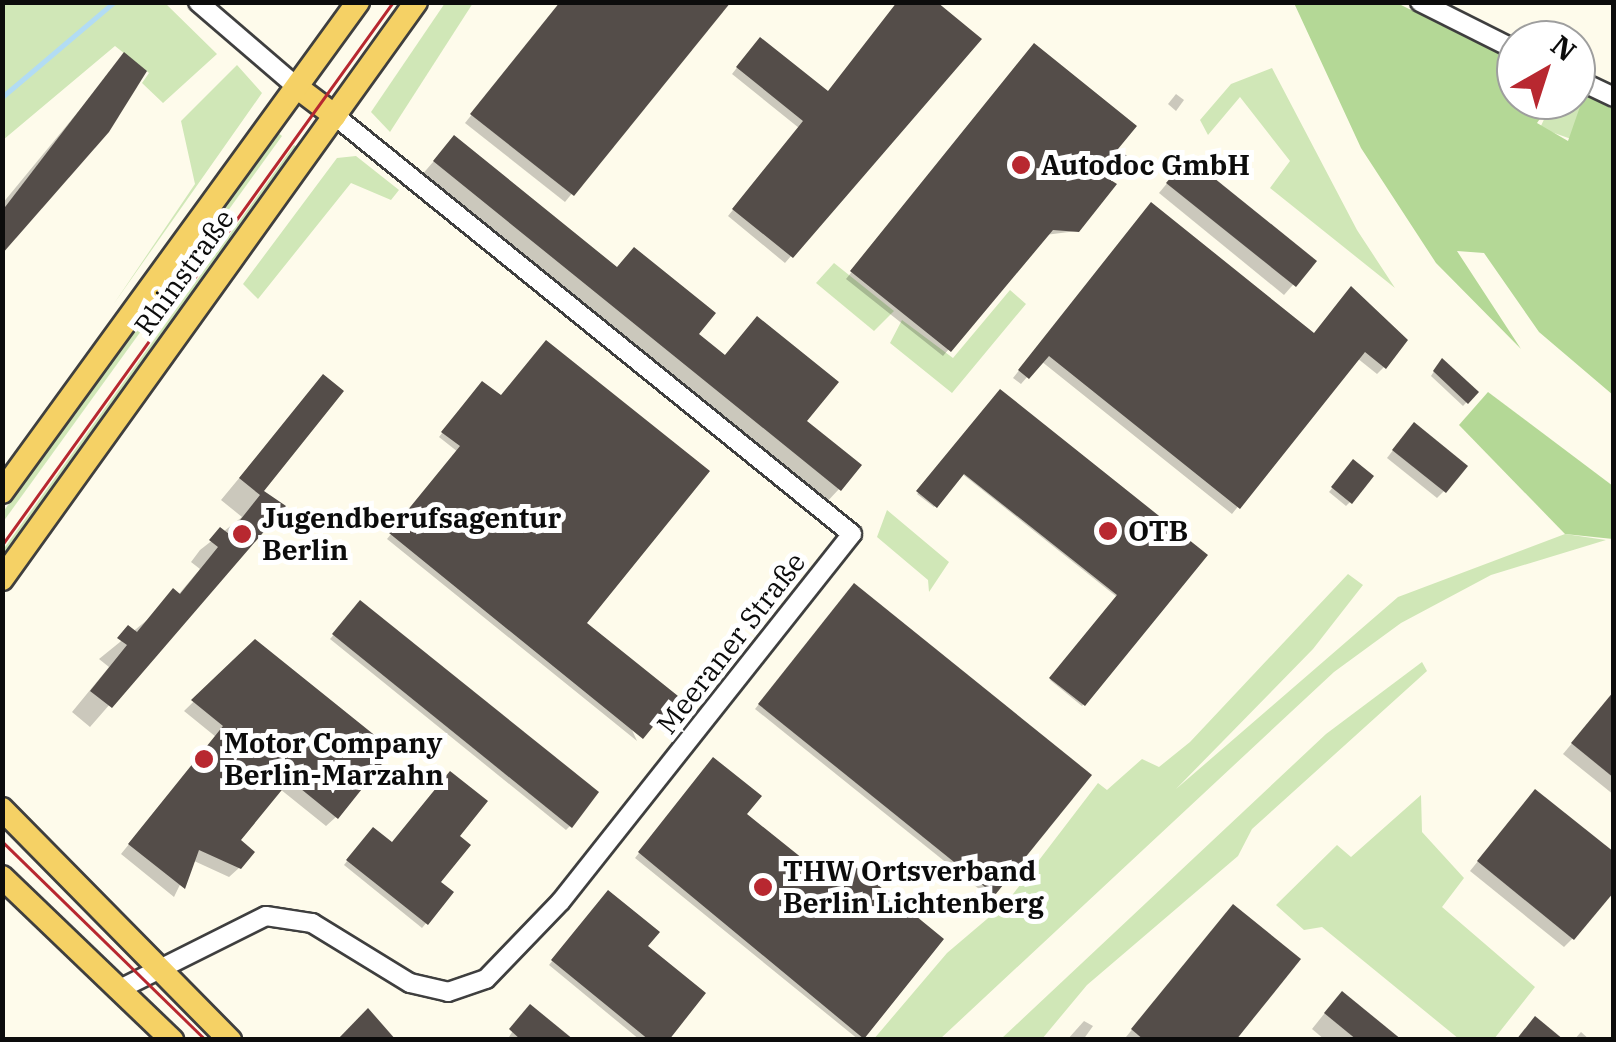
<!DOCTYPE html>
<html>
<head>
<meta charset="utf-8">
<style>
  body { margin:0 }
  #map { position:relative; width:1616px; height:1042px; overflow:hidden; background:#fefbeb; font-family:"IBM Plex Serif",serif }
  div>[style] { position:absolute }
  [style*='--x'] { left:calc(var(--x)*1px); top:calc(var(--y)*1px); width:calc(var(--w)*1px); rotate:calc(var(--a)*1deg) }
  .green>* { inset:0; background:#d0e7b7 }
  .forest>* { inset:0; background:#b4d896 }
  .shadow>* { inset:0; background:#0003 }
  .stream>* { height:5px; margin:-2.5px; padding:0 2.5px; transform-origin:2.5px; border-radius:2.5px; background:#b2dcf4 }
  .building>* { inset:0; background:#544d49 }
  .roads { filter:drop-shadow(2px 0 #3f3f3f) drop-shadow(-2px 0 #3f3f3f) drop-shadow(0 2px #3f3f3f) drop-shadow(0 -2px #3f3f3f) }
  .minor>* { height:18px; margin:-9px; padding:0 9px; transform-origin:9px; border-radius:9px; background:#fff }
  .major>* { height:22px; margin:-11px; padding:0 11px; transform-origin:11px; border-radius:11px; background:#f5d165 }
  .tram>* { height:2.5px; margin:-1.25px; padding:0 1.25px; transform-origin:1.25px; border-radius:1.25px; background:#b82830 }
  .dots>* { width:28px; height:28px; translate:-50% -50%; box-sizing:border-box; border:5px solid #fff; border-radius:50% }
  span { translate:-50% -50%; white-space:nowrap; text-align:center; line-height:1.15; -webkit-text-stroke:10px #fff; paint-order:stroke }
  .poi-label { font-size:28px; color:#0c0c0c; font-weight:700 }
  .left { translate:0 -50%; text-align:left }
  .street-label { font-size:28px; color:#0c0c0c }
  .frame { position:absolute; inset:0; border:5px solid #0c0c0c; pointer-events:none }
  .north { position:absolute; left:1496px; top:20px; width:100px; height:100px; box-sizing:border-box; background:#fff; border:2px solid #9e9e9e; border-radius:50%; rotate:39deg; font-size:28px; font-weight:700; line-height:40px; text-align:center; color:#0c0c0c }
  .north::after { content:''; display:block; margin:auto; width:35px; height:45px; background:#b82830; clip-path:polygon(50% 0,100% 100%,50% 72%,0 100%) }
</style>
</head>
<body>
<div id="map">
  <div class="green">
    <i style="clip-path:polygon(3px 3px,165px 3px,217px 54px,163px 103px,142px 83px,149px 73px,115px 46px,3px 140px)"></i>
    <i style="clip-path:polygon(445px 3px,473px 3px,390px 132px,371px 112px)"></i>
    <i style="clip-path:polygon(237px 65px,262px 93px,113px 305px,195px 184px,181px 121px)"></i>
    <i style="clip-path:polygon(1272px 68px,1357px 230px,1395px 288px,1270px 188px,1290px 161px,1240px 97px,1208px 135px,1200px 120px,1231px 84px)"></i>
    <i style="clip-path:polygon(1576px 90px,1584px 95px,1574px 140px,1540px 128px,1553px 100px,1576px 100px)"></i>
    <i style="clip-path:polygon(277px 132px,282px 136px,3px 522px,3px 512px)"></i>
    <i style="clip-path:polygon(294px 145px,299px 148px,3px 564px,3px 550px)"></i>
    <i style="clip-path:polygon(356px 156px,399px 190px,391px 200px,351px 183px,258px 299px,243px 284px,337px 158px)"></i>
    <i style="clip-path:polygon(834px 263px,894px 311px,874px 331px,816px 283px)"></i>
    <i style="clip-path:polygon(1010px 290px,1026px 304px,952px 393px,890px 343px,902px 320px,953px 358px)"></i>
    <i style="clip-path:polygon(887px 510px,949px 562px,929px 592px,928px 580px,877px 537px)"></i>
    <i style="clip-path:polygon(1565px 534px,1606px 540px,1491px 575px,1401px 623px,1334px 672px,940px 1039px,873px 1040px,947px 953px,1007px 902px,1098px 783px,1107px 790px,1142px 759px,1159px 767px,1190px 742px,1348px 574px,1363px 585px,1313px 649px,1176px 789px,1398px 597px)"></i>
    <i style="clip-path:polygon(1422px 662px,1427px 671px,1252px 829px,1238px 856px,1087px 985px,1042px 1039px,1001px 1039px,1326px 734px)"></i>
    <i style="clip-path:polygon(1421px 795px,1422px 832px,1464px 878px,1442px 907px,1535px 987px,1494px 1039px,1459px 1039px,1322px 927px,1304px 930px,1276px 905px,1337px 845px,1351px 857px)"></i>
  </div>
  <div class="forest">
    <i style="clip-path:polygon(1294px 3px,1397px 3px,1516px 62px,1516px 100px,1553px 100px,1537px 123px,1568px 141px,1584px 95px,1613px 109px,1613px 395px,1539px 332px,1484px 253px,1457px 251px,1521px 349px,1436px 263px,1361px 148px)"></i>
    <i style="clip-path:polygon(1488px 392px,1613px 486px,1613px 539px,1565px 534px,1459px 425px)"></i>
  </div>
  <div class="shadow">
    <i style="clip-path:polygon(562px 2px,727px 2px,565px 202px,465px 123px)"></i>
    <i style="clip-path:polygon(978px 40px,785px 263px,728px 216px,799px 128px,732px 74px,754px 46px,827px 93px)"></i>
    <i style="clip-path:polygon(1029px 52px,1124px 157px,1077px 231px,1045px 235px,943px 356px,846px 279px)"></i>
    <i style="clip-path:polygon(124px 56px,2px 251px,2px 204px)"></i>
    <i style="clip-path:polygon(1176px 94px,1184px 100px,1176px 111px,1168px 104px)"></i>
    <i style="clip-path:polygon(454px 138px,724px 356px,757px 319px,839px 489px,825px 504px,420px 177px)"></i>
    <i style="clip-path:polygon(1178px 170px,1313px 262px,1284px 295px,1159px 193px)"></i>
    <i style="clip-path:polygon(1144px 212px,1313px 336px,1344px 296px,1384px 367px,1377px 374px,1357px 358px,1232px 514px,1041px 361px,1021px 384px,1013px 378px)"></i>
    <i style="clip-path:polygon(1438px 365px,1476px 392px,1463px 406px,1431px 376px)"></i>
    <i style="clip-path:polygon(323px 377px,262px 490px,282px 507px,90px 727px,72px 712px,109px 667px,99px 659px,178px 595px,200px 569px,191px 562px,200px 550px,242px 517px,221px 500px)"></i>
    <i style="clip-path:polygon(1001px 392px,1204px 555px,1082px 706px,1050px 680px,1117px 597px,961px 473px,934px 507px,917px 494px)"></i>
    <i style="clip-path:polygon(500px 398px,584px 624px,637px 741px,387px 539px,458px 452px,439px 437px,454px 418px)"></i>
    <i style="clip-path:polygon(1407px 432px,1444px 491px,1437px 498px,1387px 458px)"></i>
    <i style="clip-path:polygon(1349px 467px,1350px 502px,1346px 506px,1329px 492px)"></i>
    <i style="clip-path:polygon(851px 590px,993px 893px,989px 897px,755px 709px)"></i>
    <i style="clip-path:polygon(361px 603px,570px 826px,566px 830px,330px 639px)"></i>
    <i style="clip-path:polygon(255px 642px,336px 817px,326px 826px,280px 789px,238px 841px,239px 868px,229px 877px,192px 860px,174px 897px,121px 854px,216px 737px,184px 711px)"></i>
    <i style="clip-path:polygon(1614px 693px,1614px 795px,1563px 754px)"></i>
    <i style="clip-path:polygon(709px 765px,743px 815px,833px 886px,941px 940px,859px 1040px,635px 858px)"></i>
    <i style="clip-path:polygon(1527px 801px,1573px 938px,1564px 947px,1470px 871px)"></i>
    <i style="clip-path:polygon(368px 834px,451px 893px,422px 928px,344px 865px)"></i>
    <i style="clip-path:polygon(604px 897px,645px 947px,666px 1040px,640px 1040px,549px 965px)"></i>
    <i style="clip-path:polygon(1226px 914px,1233px 1040px,1129px 1040px,1126px 1037px)"></i>
    <i style="clip-path:polygon(1328px 1009px,1398px 1040px,1325px 1040px,1312px 1029px)"></i>
    <i style="clip-path:polygon(524px 1014px,570px 1040px,507px 1040px)"></i>
    <i style="clip-path:polygon(1084px 1021px,1093px 1026px,1083px 1040px,1067px 1040px)"></i>
    <i style="clip-path:polygon(1581px 1032px,1590px 1040px,1574px 1040px)"></i>
  </div>
  <div class="stream">
    <i style="--x:2;--y:97;--w:147;--a:-40.3"></i>
  </div>
  <div class="building">
    <i style="clip-path:polygon(560px 2px,731px 2px,574px 196px,470px 114px)"></i>
    <i style="clip-path:polygon(897px 2px,937px 2px,982px 39px,793px 258px,732px 209px,803px 121px,736px 67px,760px 37px,828px 91px)"></i>
    <i style="clip-path:polygon(1034px 43px,1137px 126px,1118px 149px,1127px 156px,1109px 179px,1117px 184px,1079px 232px,1053px 230px,951px 352px,850px 271px)"></i>
    <i style="clip-path:polygon(124px 52px,147px 71px,109px 132px,2px 254px,2px 211px)"></i>
    <i style="clip-path:polygon(454px 135px,617px 267px,634px 247px,716px 313px,699px 334px,725px 355px,757px 316px,839px 382px,807px 421px,862px 465px,841px 491px,433px 161px)"></i>
    <i style="clip-path:polygon(1188px 157px,1317px 261px,1296px 287px,1166px 183px)"></i>
    <i style="clip-path:polygon(1151px 202px,1314px 333px,1351px 286px,1408px 340px,1386px 369px,1365px 352px,1240px 509px,1049px 356px,1029px 379px,1018px 370px)"></i>
    <i style="clip-path:polygon(546px 340px,710px 471px,587px 623px,678px 696px,643px 739px,389px 533px,460px 446px,441px 432px,458px 411px,482px 381px,501px 395px)"></i>
    <i style="clip-path:polygon(1442px 358px,1479px 392px,1468px 404px,1433px 371px)"></i>
    <i style="clip-path:polygon(323px 374px,344px 391px,264px 491px,286px 506px,112px 708px,90px 691px,127px 645px,117px 638px,128px 625px,137px 632px,173px 588px,180px 594px,218px 547px,209px 540px,220px 527px,229px 534px,260px 495px,239px 478px)"></i>
    <i style="clip-path:polygon(1000px 389px,1208px 555px,1085px 706px,1049px 678px,1117px 595px,964px 474px,937px 508px,916px 491px)"></i>
    <i style="clip-path:polygon(1414px 422px,1468px 466px,1446px 493px,1392px 450px)"></i>
    <i style="clip-path:polygon(1353px 459px,1374px 476px,1352px 504px,1331px 487px)"></i>
    <i style="clip-path:polygon(854px 583px,1092px 775px,995px 895px,758px 704px)"></i>
    <i style="clip-path:polygon(360px 600px,599px 792px,572px 828px,332px 634px)"></i>
    <i style="clip-path:polygon(255px 639px,393px 750px,338px 819px,290px 780px,241px 840px,255px 852px,241px 869px,199px 850px,185px 889px,128px 844px,223px 726px,191px 700px)"></i>
    <i style="clip-path:polygon(1614px 691px,1614px 778px,1571px 743px)"></i>
    <i style="clip-path:polygon(713px 757px,762px 796px,747px 814px,833px 883px,850px 862px,944px 939px,864px 1039px,638px 852px)"></i>
    <i style="clip-path:polygon(450px 771px,488px 801px,460px 836px,471px 845px,441px 882px,454px 892px,428px 925px,346px 860px,373px 827px,392px 842px)"></i>
    <i style="clip-path:polygon(1535px 789px,1614px 852px,1614px 892px,1574px 940px,1477px 861px)"></i>
    <i style="clip-path:polygon(608px 890px,660px 932px,648px 946px,706px 993px,669px 1040px,649px 1040px,551px 960px)"></i>
    <i style="clip-path:polygon(1233px 904px,1301px 959px,1236px 1040px,1144px 1040px,1131px 1029px)"></i>
    <i style="clip-path:polygon(1342px 991px,1402px 1040px,1357px 1040px,1324px 1013px)"></i>
    <i style="clip-path:polygon(530px 1004px,574px 1040px,521px 1040px,509px 1029px)"></i>
    <i style="clip-path:polygon(368px 1008px,396px 1040px,337px 1040px)"></i>
    <i style="clip-path:polygon(1535px 1016px,1564px 1040px,1516px 1040px)"></i>
  </div>
  <div class="roads">
    <div class="minor">
      <i style="--x:198;--y:2;--w:132;--a:40.7"></i>
      <i style="--x:1420;--y:2;--w:107;--a:26.6"></i>
      <i style="--x:1576;--y:79;--w:42;--a:25.3"></i>
      <i style="--x:118;--y:990;--w:165;--a:-26.6"></i>
      <i style="--x:266;--y:916;--w:47;--a:8.7"></i>
      <i style="--x:312;--y:923;--w:115;--a:31.5"></i>
      <i style="--x:410;--y:983;--w:39;--a:13"></i>
      <i style="--x:448;--y:992;--w:40;--a:-18.9"></i>
      <i style="--x:486;--y:979;--w:108;--a:-46.1"></i>
      <i style="--x:561;--y:901;--w:468;--a:-51.6"></i>
      <i style="--x:852;--y:534;--w:665;--a:-141.04"></i>
    </div>
    <div class="major">
      <i style="--x:298;--y:88;--w:46;--a:37.1"></i>
      <i style="--x:2;--y:492;--w:606;--a:-54"></i>
      <i style="--x:2;--y:579;--w:710;--a:-54.34"></i>
      <i style="--x:2;--y:809;--w:325;--a:45.4"></i>
      <i style="--x:2;--y:877;--w:236;--a:43.8"></i>
    </div>
  </div>
  <div class="tram">
    <i style="--x:2;--y:545;--w:669;--a:-54.24"></i>
    <i style="--x:2;--y:841;--w:285;--a:44.3"></i>
  </div>
  <div class="dots">
    <i style="left:1021px;top:165px;background:#b82830"></i>
    <i style="left:1108px;top:531px;background:#b82830"></i>
    <i style="left:242px;top:534px;background:#b82830"></i>
    <i style="left:204px;top:759px;background:#b82830"></i>
    <i style="left:763px;top:887px;background:#b82830"></i>
  </div>
  <div class="poi-label">
    <span class="left" style="left:1041px;top:165px">Autodoc GmbH</span>
    <span class="left" style="left:262px;top:534px">Jugendberufsagentur<br>Berlin</span>
    <span class="left" style="left:1128px;top:531px">OTB</span>
    <span class="left" style="left:224px;top:759px">Motor Company<br>Berlin-Marzahn</span>
    <span class="left" style="left:783px;top:887px">THW Ortsverband<br>Berlin Lichtenberg</span>
  </div>
  <div class="street-label">
    <span style="left:184px;top:272px;rotate:-54deg">Rhinstraße</span>
    <span style="left:731px;top:643px;rotate:-52deg">Meeraner Straße</span>
  </div>
  <div class="frame"></div>
  <div class="north">N</div>
</div>
</body>
</html>
